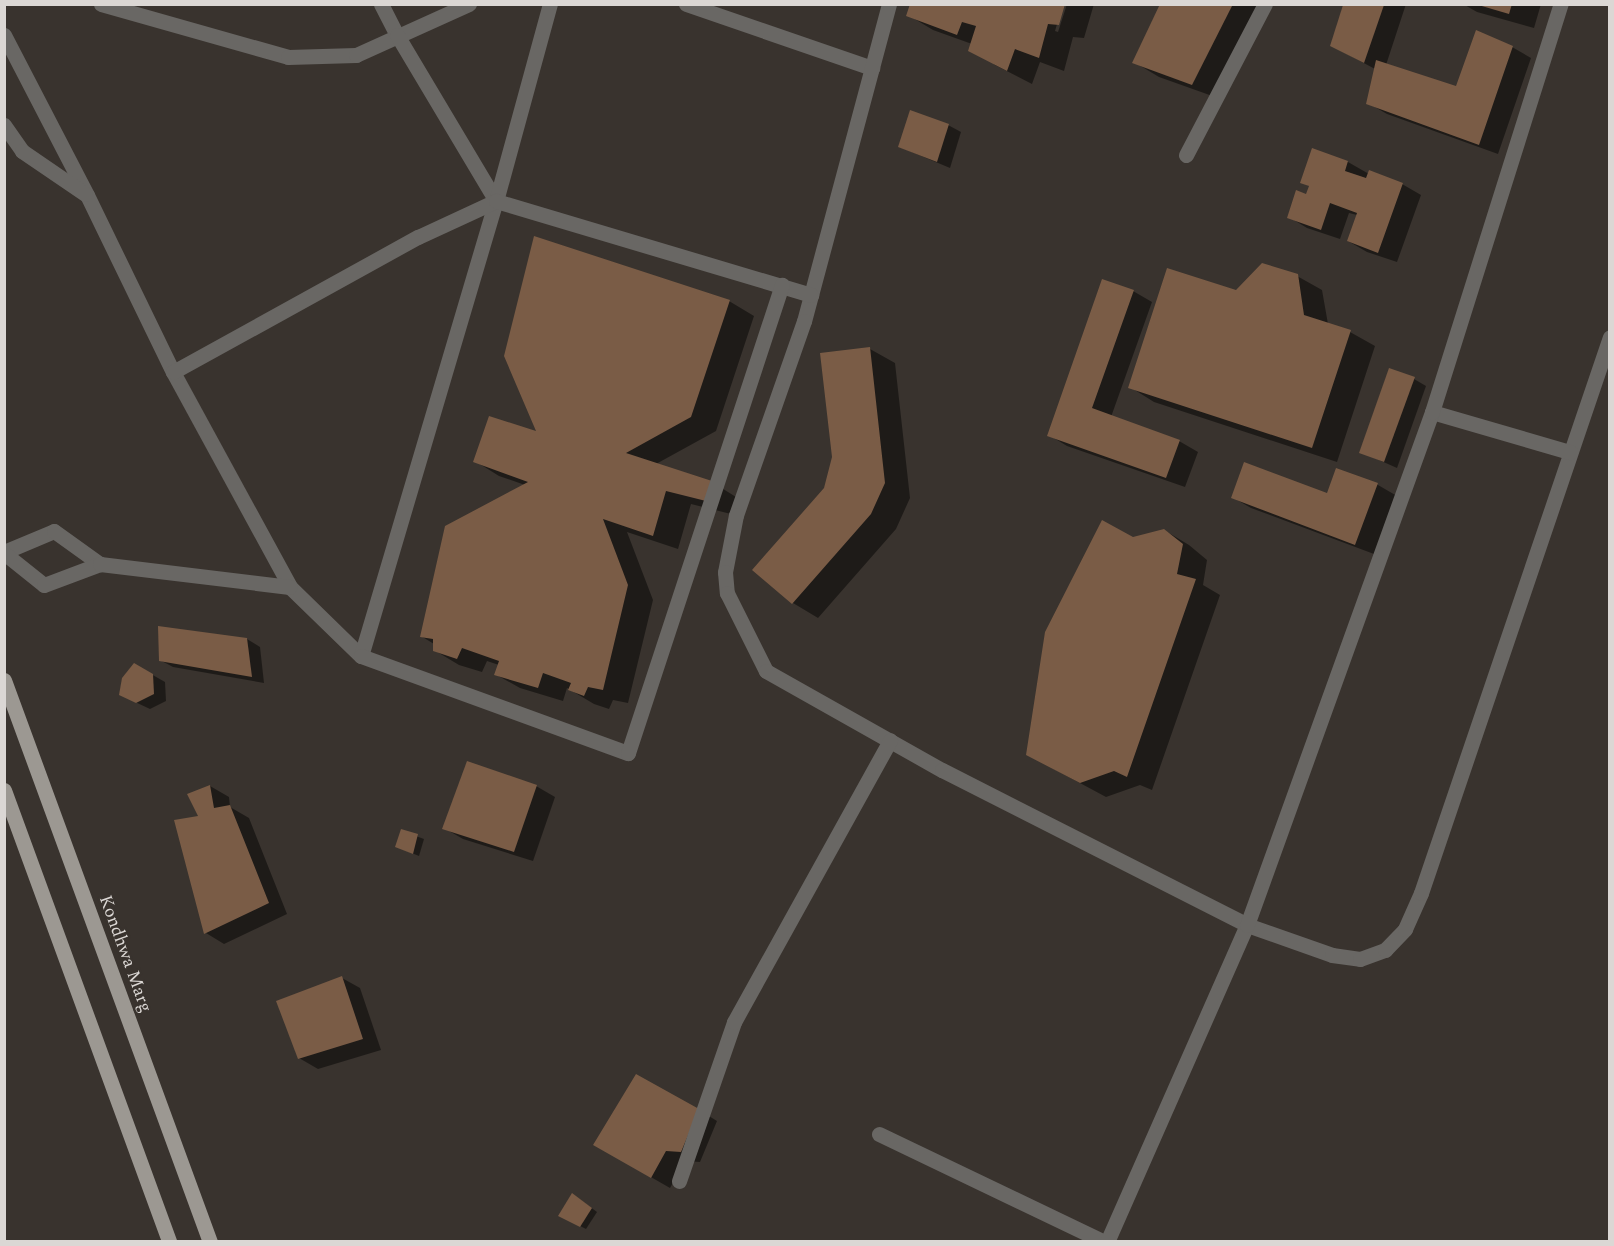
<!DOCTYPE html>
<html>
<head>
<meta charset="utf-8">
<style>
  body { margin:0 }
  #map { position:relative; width:1614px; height:1246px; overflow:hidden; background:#39332e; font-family:Spectral,serif }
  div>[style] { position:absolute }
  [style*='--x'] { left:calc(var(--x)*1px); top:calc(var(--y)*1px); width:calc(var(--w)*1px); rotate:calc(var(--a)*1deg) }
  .shadow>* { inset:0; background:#0007 }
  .building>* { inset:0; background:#7a5c46 }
  .lane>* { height:15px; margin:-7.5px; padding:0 7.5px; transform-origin:7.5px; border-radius:7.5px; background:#696764 }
  .primary>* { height:15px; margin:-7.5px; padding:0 7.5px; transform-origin:7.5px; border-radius:7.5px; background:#9c9892 }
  span { translate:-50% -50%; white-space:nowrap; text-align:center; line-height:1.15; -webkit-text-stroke:4.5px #39332e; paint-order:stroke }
  .street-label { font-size:18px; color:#dbd7d4 }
  .frame { position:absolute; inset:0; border:6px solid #dbd7d4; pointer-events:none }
</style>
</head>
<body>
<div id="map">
  <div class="shadow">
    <i style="clip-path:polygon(1063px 4px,1055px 31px,1058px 32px,1067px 4px,1094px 4px,1084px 38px,1073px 37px,1064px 71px,1040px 62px,1032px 84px,995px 65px,972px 44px,933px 30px,908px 15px)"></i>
    <i style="clip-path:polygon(1162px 4px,1265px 4px,1218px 98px,1159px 77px,1134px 62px)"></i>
    <i style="clip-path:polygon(1345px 4px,1406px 4px,1386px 65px,1457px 88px,1512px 47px,1531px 58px,1498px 154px,1387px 114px,1368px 103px,1375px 69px,1332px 46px)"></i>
    <i style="clip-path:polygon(1463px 4px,1541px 4px,1534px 28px,1477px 12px)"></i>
    <i style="clip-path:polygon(948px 125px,961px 132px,950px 168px,900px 147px)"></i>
    <i style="clip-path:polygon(1313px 150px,1348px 162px,1369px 174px,1402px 184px,1421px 195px,1397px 262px,1367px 252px,1348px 241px,1357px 215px,1349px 213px,1340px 239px,1307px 228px,1289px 217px,1307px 196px,1311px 187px,1302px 182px)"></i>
    <i style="clip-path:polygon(1297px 276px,1322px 290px,1328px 324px,1350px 332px,1375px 346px,1337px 462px,1154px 402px,1130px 387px,1236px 292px)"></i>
    <i style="clip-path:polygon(1133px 291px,1152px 302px,1111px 417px,1179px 441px,1198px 452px,1185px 487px,1067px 446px,1049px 435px)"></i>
    <i style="clip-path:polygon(729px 301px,754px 316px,716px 431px,656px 464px,712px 482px,736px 497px,731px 514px,691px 504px,678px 549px,627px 532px,653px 600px,628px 703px,613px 700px,609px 709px,594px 704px,567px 688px,563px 701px,520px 688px,495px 674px,499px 665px,487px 661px,482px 672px,459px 665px,434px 650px,434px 644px,421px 636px,525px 485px,499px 476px,475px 461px,539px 434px)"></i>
    <i style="clip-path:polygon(870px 349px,895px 363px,910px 498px,896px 529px,818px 618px,793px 603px,754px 570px,825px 488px)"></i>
    <i style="clip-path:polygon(1414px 379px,1426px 386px,1397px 468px,1361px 452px)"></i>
    <i style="clip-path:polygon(1337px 470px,1378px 485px,1397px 496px,1374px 554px,1251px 508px,1232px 497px,1328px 495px)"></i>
    <i style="clip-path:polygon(1164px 530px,1189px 545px,1207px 560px,1203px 585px,1220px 595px,1152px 790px,1140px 785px,1106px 797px,1052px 768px,1133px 539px)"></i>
    <i style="clip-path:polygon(247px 639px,260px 647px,264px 683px,173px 667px,160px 660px)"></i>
    <i style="clip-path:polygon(135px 665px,165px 682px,166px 701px,150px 709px,133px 701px)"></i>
    <i style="clip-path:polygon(210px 786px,229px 797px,230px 807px,249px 818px,287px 914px,224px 944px,206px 933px,200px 818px)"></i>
    <i style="clip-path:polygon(536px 786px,555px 797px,533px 861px,463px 839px,444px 828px)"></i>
    <i style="clip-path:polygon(402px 831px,424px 839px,419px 856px,402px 849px)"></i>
    <i style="clip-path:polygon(342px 978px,360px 988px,381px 1050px,318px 1069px,299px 1058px)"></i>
    <i style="clip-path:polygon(699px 1110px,717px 1121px,700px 1162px,685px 1161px,670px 1188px,595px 1145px)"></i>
    <i style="clip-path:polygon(578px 1198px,597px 1212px,586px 1229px,560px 1216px)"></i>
  </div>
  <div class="building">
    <i style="clip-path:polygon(910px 4px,1065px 4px,1059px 25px,1048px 24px,1039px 58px,1015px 49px,1007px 71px,968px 51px,976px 26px,962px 22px,957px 35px,906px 16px)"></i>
    <i style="clip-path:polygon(1160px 4px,1233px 4px,1192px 85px,1132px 63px)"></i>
    <i style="clip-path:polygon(1475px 4px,1512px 4px,1509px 14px)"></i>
    <i style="clip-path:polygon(1343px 5px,1384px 5px,1364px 63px,1330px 46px)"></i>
    <i style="clip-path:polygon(1476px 30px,1513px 46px,1479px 145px,1366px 104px,1376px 60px,1456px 86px)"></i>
    <i style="clip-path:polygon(910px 110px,949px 124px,937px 162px,898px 147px)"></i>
    <i style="clip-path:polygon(1312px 148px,1348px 161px,1345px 171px,1366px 178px,1369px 170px,1403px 183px,1378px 253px,1347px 241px,1357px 213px,1330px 203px,1321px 230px,1287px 218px,1296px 190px,1306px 194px,1309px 186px,1300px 183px)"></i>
    <i style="clip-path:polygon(534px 236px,730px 300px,691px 417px,626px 453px,712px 481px,706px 501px,666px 491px,653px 536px,603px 519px,628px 585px,603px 690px,588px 687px,584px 696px,568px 690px,571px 683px,543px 673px,538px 688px,494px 675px,499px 661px,462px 648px,457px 659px,433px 651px,433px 639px,420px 637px,445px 526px,528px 482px,473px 462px,489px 416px,536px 431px,504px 356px)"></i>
    <i style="clip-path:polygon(1262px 263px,1298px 274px,1304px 315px,1351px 330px,1312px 448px,1128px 388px,1167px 268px,1236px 290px)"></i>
    <i style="clip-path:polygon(1102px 279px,1134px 290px,1092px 408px,1180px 440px,1166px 478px,1047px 436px)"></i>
    <i style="clip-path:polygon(870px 347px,885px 483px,871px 514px,792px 604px,752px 570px,824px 488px,832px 457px,820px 353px)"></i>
    <i style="clip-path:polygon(1389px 368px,1415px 377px,1384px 462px,1359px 453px)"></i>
    <i style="clip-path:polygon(1244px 462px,1327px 493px,1336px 468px,1378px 483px,1355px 545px,1231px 498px)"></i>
    <i style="clip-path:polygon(1102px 520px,1133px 537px,1164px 529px,1183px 544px,1177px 574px,1196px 579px,1127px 777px,1114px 771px,1080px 783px,1026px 755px,1045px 632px)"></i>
    <i style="clip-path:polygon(158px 626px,247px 638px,252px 677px,159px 661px)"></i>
    <i style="clip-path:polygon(134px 663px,153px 674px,154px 694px,136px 703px,119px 695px,122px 678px)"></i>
    <i style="clip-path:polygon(467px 761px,537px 785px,514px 852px,442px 829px)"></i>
    <i style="clip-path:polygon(210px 785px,214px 808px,230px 805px,269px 903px,204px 934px,174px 820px,198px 816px,187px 794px)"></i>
    <i style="clip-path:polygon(401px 829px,418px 834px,413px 854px,395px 847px)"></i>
    <i style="clip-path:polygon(342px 976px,363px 1039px,298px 1059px,276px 1001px)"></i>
    <i style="clip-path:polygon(636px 1074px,699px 1109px,681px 1152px,666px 1151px,651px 1178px,593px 1145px)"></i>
    <i style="clip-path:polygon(572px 1193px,592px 1208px,580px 1227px,558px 1216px)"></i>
  </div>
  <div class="lane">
    <i style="--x:101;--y:4;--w:194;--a:15.8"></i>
    <i style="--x:288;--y:57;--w:68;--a:-1.7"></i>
    <i style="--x:356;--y:55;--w:124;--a:-24.3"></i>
    <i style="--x:381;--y:4;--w:35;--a:63"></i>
    <i style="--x:397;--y:35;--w:193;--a:59.2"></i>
    <i style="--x:496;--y:201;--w:204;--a:-74.7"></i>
    <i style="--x:686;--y:4;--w:197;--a:19"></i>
    <i style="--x:889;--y:4;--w:328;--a:105"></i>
    <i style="--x:804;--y:321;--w:206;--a:109.3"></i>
    <i style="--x:736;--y:515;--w:58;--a:100.9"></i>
    <i style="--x:725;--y:572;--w:21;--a:85"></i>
    <i style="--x:727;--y:593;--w:87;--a:63.4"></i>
    <i style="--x:766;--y:671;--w:202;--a:29.4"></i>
    <i style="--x:942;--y:770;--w:342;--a:26.9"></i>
    <i style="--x:1247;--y:925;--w:90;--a:19.4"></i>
    <i style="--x:1332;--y:955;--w:28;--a:8"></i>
    <i style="--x:1360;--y:959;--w:27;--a:-20"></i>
    <i style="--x:1385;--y:950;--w:29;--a:-46"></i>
    <i style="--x:1405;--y:929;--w:39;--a:-66"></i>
    <i style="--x:1421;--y:893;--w:587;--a:-71.23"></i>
    <i style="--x:4;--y:35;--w:180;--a:62.6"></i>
    <i style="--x:87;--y:195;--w:197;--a:64.1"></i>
    <i style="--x:173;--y:372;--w:245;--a:61.4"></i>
    <i style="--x:290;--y:587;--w:99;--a:44.2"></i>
    <i style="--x:361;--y:656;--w:475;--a:-73.5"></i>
    <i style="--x:4;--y:125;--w:32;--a:55"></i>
    <i style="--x:22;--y:151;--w:76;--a:34.3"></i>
    <i style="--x:1186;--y:155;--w:170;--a:-62.4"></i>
    <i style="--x:173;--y:372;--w:280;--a:-28.9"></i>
    <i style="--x:418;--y:237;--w:86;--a:-24.8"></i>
    <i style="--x:496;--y:201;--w:329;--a:16.6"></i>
    <i style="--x:1432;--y:412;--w:144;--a:16.2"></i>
    <i style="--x:4;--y:552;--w:54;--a:-22.8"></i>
    <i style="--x:54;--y:531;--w:57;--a:35.7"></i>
    <i style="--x:4;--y:553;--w:51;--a:38.7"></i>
    <i style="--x:44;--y:585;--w:60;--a:-20.6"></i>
    <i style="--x:100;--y:564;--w:191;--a:6.9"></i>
    <i style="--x:361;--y:656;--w:284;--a:20"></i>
    <i style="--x:628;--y:753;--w:493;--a:-71.8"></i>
    <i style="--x:879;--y:1134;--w:250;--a:25.6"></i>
    <i style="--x:679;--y:1181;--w:168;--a:-70.9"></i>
    <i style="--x:734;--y:1022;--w:322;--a:-61"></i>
    <i style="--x:1107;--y:1242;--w:347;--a:-66.2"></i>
    <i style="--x:1247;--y:925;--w:545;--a:-70.17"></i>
    <i style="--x:1432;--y:412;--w:428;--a:-72.5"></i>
  </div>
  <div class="primary">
    <i style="--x:4;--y:680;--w:599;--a:69.87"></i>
    <i style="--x:4;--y:790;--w:481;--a:69.9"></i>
  </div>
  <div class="street-label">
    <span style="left:125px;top:954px;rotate:70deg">Kondhwa Marg</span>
  </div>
  <div class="frame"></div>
</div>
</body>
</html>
